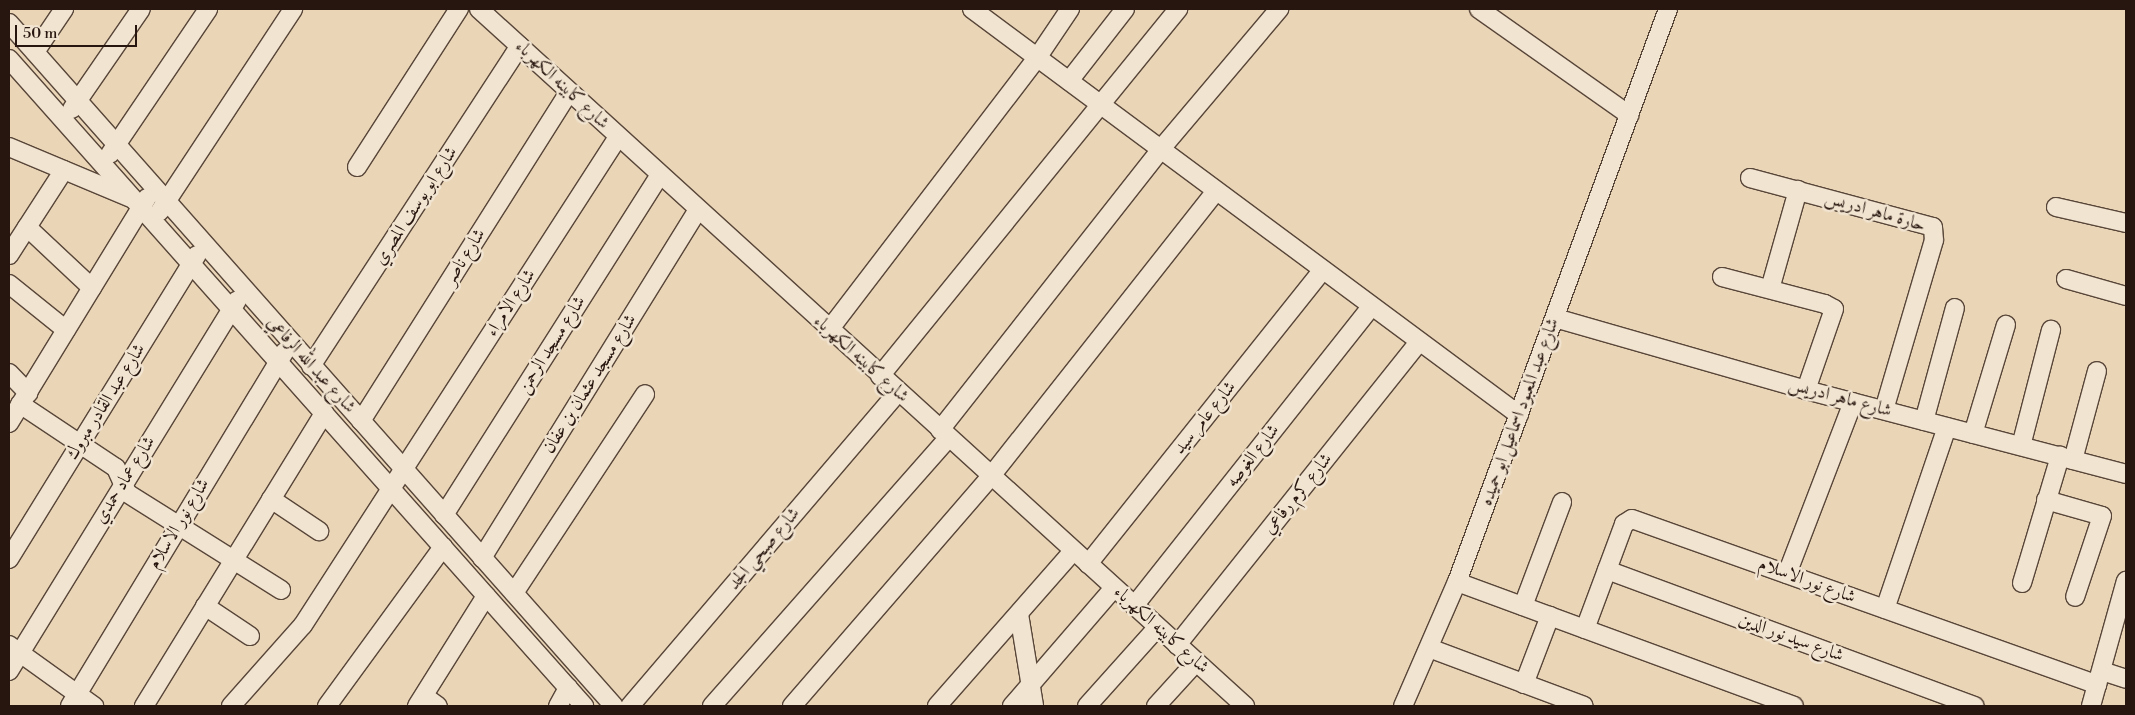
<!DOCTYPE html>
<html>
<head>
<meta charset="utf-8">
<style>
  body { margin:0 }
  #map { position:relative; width:2135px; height:715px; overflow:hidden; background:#ead5b7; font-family:"Libre Bodoni",Amiri,serif }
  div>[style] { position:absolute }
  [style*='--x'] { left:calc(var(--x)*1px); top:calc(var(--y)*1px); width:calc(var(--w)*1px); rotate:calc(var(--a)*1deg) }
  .roads { filter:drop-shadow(1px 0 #584639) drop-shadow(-1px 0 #584639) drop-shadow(0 1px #584639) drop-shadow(0 -1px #584639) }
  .street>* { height:18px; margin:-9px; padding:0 9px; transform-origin:9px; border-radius:9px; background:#f1e4d0 }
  span { translate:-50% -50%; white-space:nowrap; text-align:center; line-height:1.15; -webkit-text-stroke:5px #f1e4d0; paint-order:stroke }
  .street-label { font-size:18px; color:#27160f }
  .frame { position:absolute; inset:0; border:10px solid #27160f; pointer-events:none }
  .scale { position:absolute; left:15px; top:25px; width:122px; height:22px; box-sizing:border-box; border:2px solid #27160f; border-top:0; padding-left:6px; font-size:15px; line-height:18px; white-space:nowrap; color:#27160f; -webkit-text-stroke:4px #f1e4d0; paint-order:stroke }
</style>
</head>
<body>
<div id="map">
  <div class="roads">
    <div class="street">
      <i style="--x:479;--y:9;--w:1036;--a:42.3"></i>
      <i style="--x:972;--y:9;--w:681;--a:36.58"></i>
      <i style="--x:1479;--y:9;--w:184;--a:35.2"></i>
      <i style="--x:9;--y:23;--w:912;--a:48.47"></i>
      <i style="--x:35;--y:52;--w:52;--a:-56"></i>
      <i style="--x:9;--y:59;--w:866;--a:48.37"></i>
      <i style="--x:1069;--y:81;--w:91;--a:-52.1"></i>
      <i style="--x:72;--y:109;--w:121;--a:-55.4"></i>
      <i style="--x:9;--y:147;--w:132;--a:22.7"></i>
      <i style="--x:110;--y:154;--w:175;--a:-55.9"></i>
      <i style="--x:357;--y:167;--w:188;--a:-57.2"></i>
      <i style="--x:1750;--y:178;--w:189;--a:15"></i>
      <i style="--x:1933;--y:227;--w:13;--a:86"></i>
      <i style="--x:1934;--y:240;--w:177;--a:106.4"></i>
      <i style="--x:2056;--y:207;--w:72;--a:12.9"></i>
      <i style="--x:160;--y:211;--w:242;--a:-56.6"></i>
      <i style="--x:27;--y:227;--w:89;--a:43.2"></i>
      <i style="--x:9;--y:255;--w:101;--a:-57.1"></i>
      <i style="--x:1722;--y:277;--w:106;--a:14.7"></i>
      <i style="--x:1825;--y:304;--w:10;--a:29"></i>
      <i style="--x:1834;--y:309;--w:86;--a:109.1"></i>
      <i style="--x:2066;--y:279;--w:62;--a:15.8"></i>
      <i style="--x:9;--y:284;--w:73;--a:38.9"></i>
      <i style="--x:1770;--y:289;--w:103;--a:-74.2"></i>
      <i style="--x:1555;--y:318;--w:261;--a:16"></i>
      <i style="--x:1806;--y:390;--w:331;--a:14.7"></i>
      <i style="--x:829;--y:330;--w:342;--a:-52.6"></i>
      <i style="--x:1037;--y:58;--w:59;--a:-56"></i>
      <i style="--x:311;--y:366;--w:382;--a:-56.9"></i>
      <i style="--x:9;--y:373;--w:28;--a:46"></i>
      <i style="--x:880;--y:376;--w:473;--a:-50.9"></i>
      <i style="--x:20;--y:404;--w:115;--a:33.7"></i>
      <i style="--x:116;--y:468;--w:27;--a:66"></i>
      <i style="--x:127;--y:493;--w:182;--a:32.2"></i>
      <i style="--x:361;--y:421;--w:389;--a:-57.7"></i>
      <i style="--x:1924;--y:421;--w:117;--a:-74.7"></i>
      <i style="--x:9;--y:423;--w:264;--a:-58.5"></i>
      <i style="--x:940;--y:430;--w:356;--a:-51.8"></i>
      <i style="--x:1160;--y:150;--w:185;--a:-49.8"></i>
      <i style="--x:1973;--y:434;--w:114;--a:-73.2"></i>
      <i style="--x:2021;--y:446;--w:120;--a:-75.5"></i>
      <i style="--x:2073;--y:460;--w:92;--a:-74.9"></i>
      <i style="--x:271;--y:499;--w:58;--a:33.7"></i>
      <i style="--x:2046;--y:500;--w:58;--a:15.9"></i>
      <i style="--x:2102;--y:516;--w:85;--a:108.4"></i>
      <i style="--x:444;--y:515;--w:403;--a:-57.6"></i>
      <i style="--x:482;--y:558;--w:410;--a:-58.2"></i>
      <i style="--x:9;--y:559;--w:357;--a:-58.3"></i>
      <i style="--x:1088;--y:564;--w:375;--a:-51.4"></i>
      <i style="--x:1607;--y:570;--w:392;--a:20.3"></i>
      <i style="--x:1787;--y:574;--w:184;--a:-69"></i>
      <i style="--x:1457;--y:582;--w:359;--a:20.2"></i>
      <i style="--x:2022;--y:583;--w:133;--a:-73.3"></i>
      <i style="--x:514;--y:593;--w:238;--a:-56.6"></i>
      <i style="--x:205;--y:606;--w:54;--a:33.7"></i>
      <i style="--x:1134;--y:606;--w:382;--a:-51.6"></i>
      <i style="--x:1523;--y:606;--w:111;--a:-69.4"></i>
      <i style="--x:1885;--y:609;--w:192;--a:-71.2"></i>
      <i style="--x:1019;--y:614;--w:93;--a:80.7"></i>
      <i style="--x:1585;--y:629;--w:112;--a:-69.6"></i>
      <i style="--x:1624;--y:524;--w:9;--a:-32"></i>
      <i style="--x:1632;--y:519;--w:494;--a:19.6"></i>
      <i style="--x:9;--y:645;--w:105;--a:35.7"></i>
      <i style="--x:1177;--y:645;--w:388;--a:-51.4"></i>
      <i style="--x:1429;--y:648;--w:165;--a:20.5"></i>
      <i style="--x:9;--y:671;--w:435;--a:-58.4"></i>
      <i style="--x:2102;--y:671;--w:25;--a:18"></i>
      <i style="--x:1524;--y:684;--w:73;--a:-69.1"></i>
      <i style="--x:424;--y:696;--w:17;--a:36"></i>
      <i style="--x:70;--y:706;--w:414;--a:-58.8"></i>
      <i style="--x:144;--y:706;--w:344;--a:-58.4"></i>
      <i style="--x:231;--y:706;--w:108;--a:-48.4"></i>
      <i style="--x:303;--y:625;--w:581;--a:-57.16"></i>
      <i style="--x:327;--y:706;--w:197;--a:-53.9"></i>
      <i style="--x:417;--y:706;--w:130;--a:-57.9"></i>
      <i style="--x:558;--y:706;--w:21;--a:-61"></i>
      <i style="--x:630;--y:706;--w:413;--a:-49.5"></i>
      <i style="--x:712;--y:706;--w:357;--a:-48.6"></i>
      <i style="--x:792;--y:706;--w:304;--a:-49.1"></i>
      <i style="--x:991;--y:476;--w:363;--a:-51.7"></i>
      <i style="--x:937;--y:706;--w:206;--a:-48.7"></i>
      <i style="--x:1012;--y:706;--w:156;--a:-49.2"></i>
      <i style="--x:1087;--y:706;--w:106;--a:-48.1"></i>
      <i style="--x:1156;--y:706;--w:59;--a:-47.7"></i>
      <i style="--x:1403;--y:706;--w:135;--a:-66.5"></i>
      <i style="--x:1457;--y:582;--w:611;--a:-69.78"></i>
      <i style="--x:2091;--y:706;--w:130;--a:-74.4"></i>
    </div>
  </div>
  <div class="street-label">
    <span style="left:562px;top:85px;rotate:43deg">شارع كابينه الكهرباء</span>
    <span style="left:416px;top:206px;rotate:-57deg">شارع ابو يوسف المصري</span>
    <span style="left:1875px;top:212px;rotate:16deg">حارة ماهر ادريس</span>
    <span style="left:465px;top:257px;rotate:-58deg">شارع ناصر</span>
    <span style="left:511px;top:303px;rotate:-57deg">شارع الامراء</span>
    <span style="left:552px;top:345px;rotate:-58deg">شارع مسجد الرحمن</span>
    <span style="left:861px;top:359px;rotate:42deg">شارع كابينه الكهرباء</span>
    <span style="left:311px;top:365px;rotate:48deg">شارع عبد الله الرفاعي</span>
    <span style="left:590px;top:384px;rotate:-58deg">شارع مسجد عثمان بن عفان</span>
    <span style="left:1840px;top:398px;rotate:15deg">شارع ماهر ادريس</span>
    <span style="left:106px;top:402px;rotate:-58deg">شارع عبد القادر مبروك</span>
    <span style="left:1520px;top:412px;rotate:-70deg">شارع عبد المعبود اسماعيل ابو حميده</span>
    <span style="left:1205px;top:418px;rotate:-51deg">شارع عامر سيد</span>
    <span style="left:1253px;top:456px;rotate:-52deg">شارع الغوصه</span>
    <span style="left:125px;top:480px;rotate:-58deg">شارع عماد حمدي</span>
    <span style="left:1298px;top:494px;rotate:-51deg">شارع كرم رفاعي</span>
    <span style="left:179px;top:524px;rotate:-59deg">شارع نور الاسلام</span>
    <span style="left:764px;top:549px;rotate:-50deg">شارع صبحي الجد</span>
    <span style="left:1807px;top:581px;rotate:20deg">شارع نور الاسلام</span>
    <span style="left:1161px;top:630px;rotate:42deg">شارع كابينه الكهرباء</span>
    <span style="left:1791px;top:638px;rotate:20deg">شارع سيد نور الدين</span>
  </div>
  <div class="frame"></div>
  <div class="scale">50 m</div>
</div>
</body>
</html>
